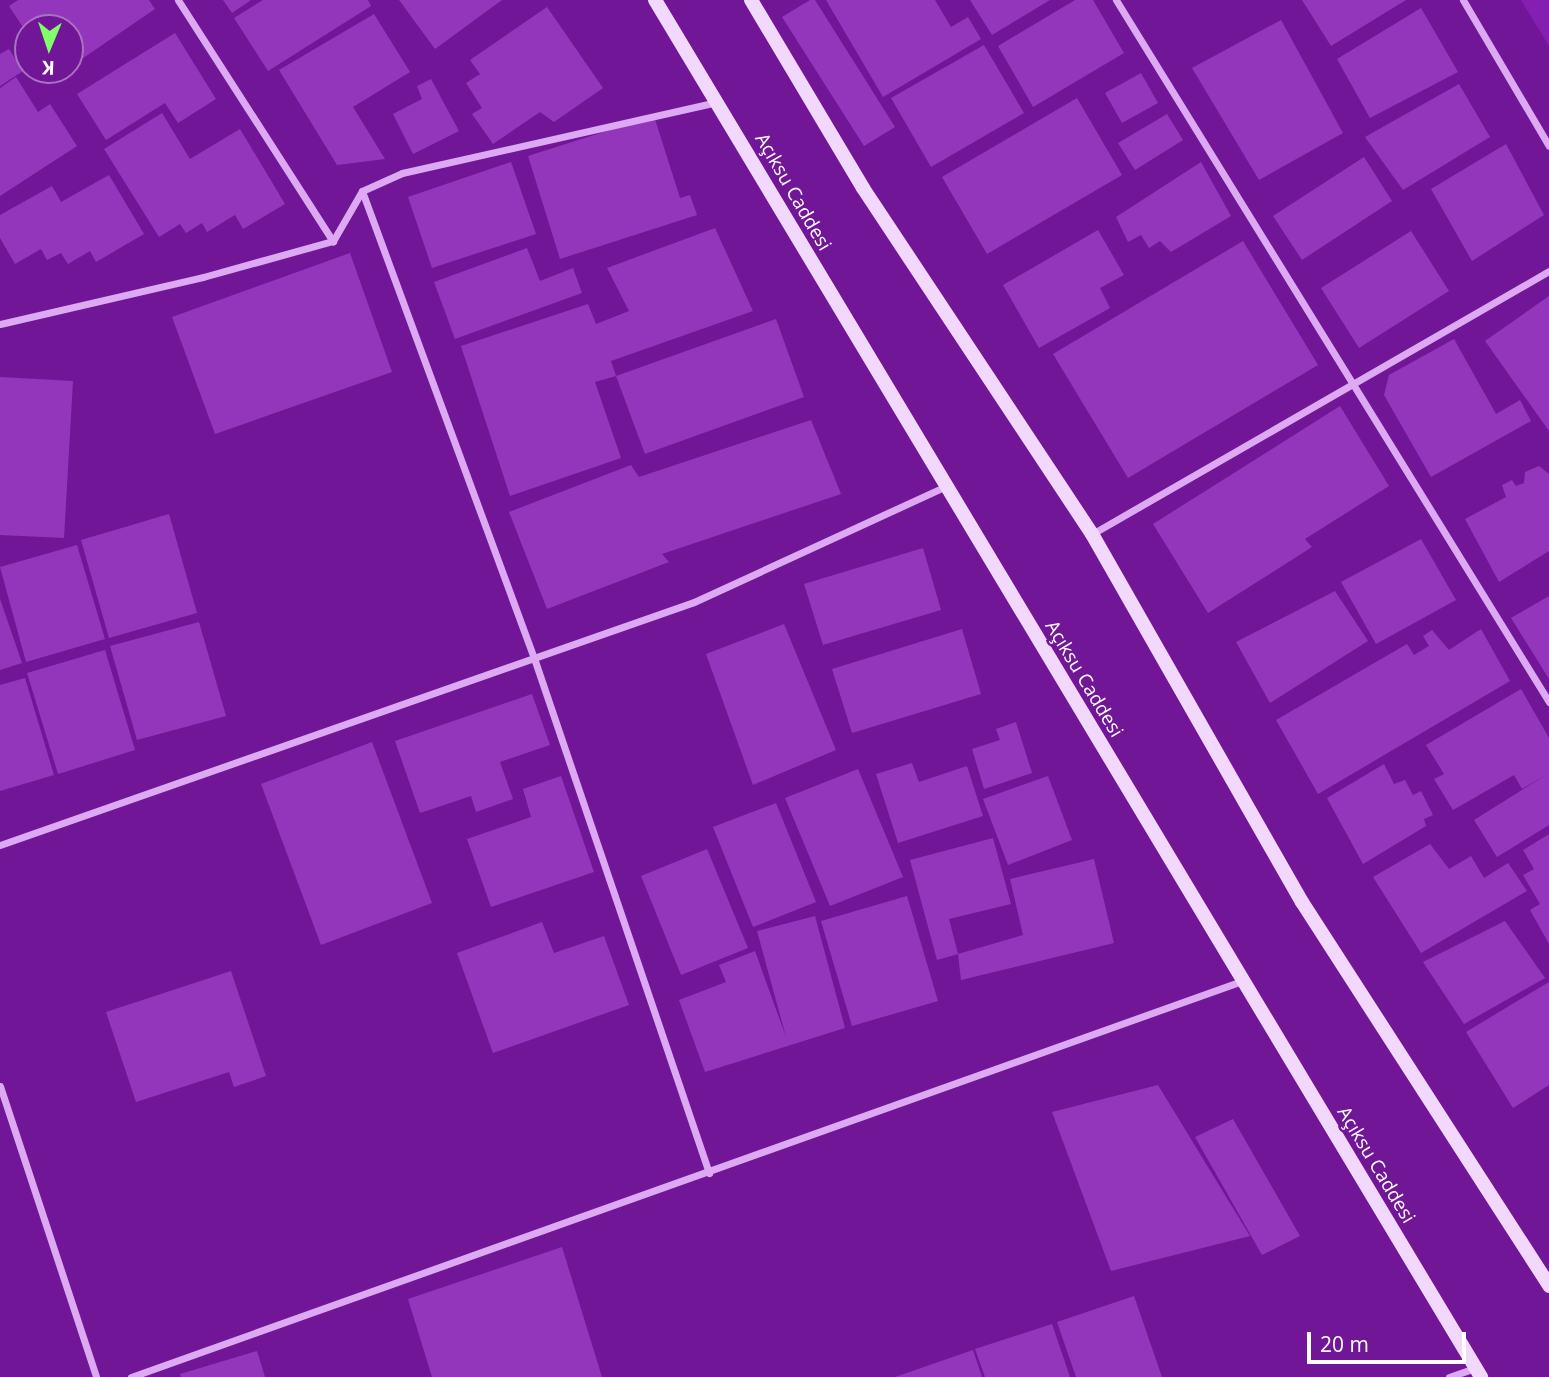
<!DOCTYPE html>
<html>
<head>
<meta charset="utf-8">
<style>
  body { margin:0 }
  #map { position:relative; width:1549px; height:1377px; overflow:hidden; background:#721698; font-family:"Open Sans",sans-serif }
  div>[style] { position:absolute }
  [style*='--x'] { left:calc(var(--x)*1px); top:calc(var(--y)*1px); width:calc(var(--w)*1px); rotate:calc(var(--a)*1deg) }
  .green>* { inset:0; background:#851fb2 }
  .building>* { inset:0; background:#9436bc }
  .street>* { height:7px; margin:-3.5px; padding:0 3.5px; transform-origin:3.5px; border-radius:3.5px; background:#dca9f2 }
  .secondary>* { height:14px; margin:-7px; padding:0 7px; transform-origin:7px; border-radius:7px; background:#f2d8fc }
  span { translate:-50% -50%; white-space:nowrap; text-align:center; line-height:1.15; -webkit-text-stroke:5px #721698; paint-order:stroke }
  .street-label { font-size:19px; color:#fff }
  .north { position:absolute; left:14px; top:14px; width:70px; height:70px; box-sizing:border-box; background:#721698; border:2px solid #aa73c1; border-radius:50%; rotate:182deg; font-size:19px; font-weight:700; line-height:28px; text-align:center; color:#fff }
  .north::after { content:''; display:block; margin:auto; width:24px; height:32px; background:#80ff6a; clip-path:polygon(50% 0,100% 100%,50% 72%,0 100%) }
  .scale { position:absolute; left:1307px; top:1332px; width:159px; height:32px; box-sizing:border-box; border:4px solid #fff; border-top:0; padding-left:9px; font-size:21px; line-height:24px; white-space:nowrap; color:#fff; -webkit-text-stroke:5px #721698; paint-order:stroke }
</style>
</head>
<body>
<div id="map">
  <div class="green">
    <i style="clip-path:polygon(1521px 0,1549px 0,1549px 46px)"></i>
  </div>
  <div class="building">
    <i style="clip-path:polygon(18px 0,149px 0,155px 9px,70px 67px,70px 28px,28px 28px,28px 35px,9px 6px)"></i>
    <i style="clip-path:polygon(223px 0,251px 0,232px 13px)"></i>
    <i style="clip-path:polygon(263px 0,368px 0,371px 6px,268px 71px,234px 18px)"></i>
    <i style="clip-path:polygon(399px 0,502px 0,435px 49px)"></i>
    <i style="clip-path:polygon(810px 0,815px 0,895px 127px,864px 146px,782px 17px)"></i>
    <i style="clip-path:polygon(826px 0,935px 0,951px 27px,968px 17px,981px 39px,883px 97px)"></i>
    <i style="clip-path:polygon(970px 0,1050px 0,992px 35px)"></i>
    <i style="clip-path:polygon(1075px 0,1093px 0,1124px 53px,1033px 107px,998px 46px)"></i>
    <i style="clip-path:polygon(1302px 0,1406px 0,1331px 46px)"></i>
    <i style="clip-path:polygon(547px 7px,603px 88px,554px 122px,540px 112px,493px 144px,472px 114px,482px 108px,466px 83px,480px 74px,470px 60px)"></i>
    <i style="clip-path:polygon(1421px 8px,1458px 72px,1370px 118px,1337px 59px)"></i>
    <i style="clip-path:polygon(374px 14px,410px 72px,353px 107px,385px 159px,337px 165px,279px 70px)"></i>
    <i style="clip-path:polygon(1281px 20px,1343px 133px,1259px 180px,1192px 68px)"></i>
    <i style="clip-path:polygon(175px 33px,216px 99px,178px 123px,165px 103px,106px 140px,77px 94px)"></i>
    <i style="clip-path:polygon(984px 45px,1024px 113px,931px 167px,891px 98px)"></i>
    <i style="clip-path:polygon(9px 49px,23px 71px,0 86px,0 54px)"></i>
    <i style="clip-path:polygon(1141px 73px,1158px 103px,1122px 123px,1105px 93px)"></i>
    <i style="clip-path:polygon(16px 77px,38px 112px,50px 104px,77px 146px,0 196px,0 88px)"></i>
    <i style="clip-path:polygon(431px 79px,459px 131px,413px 154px,393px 114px,422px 99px,417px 86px)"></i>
    <i style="clip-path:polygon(1459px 84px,1490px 137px,1403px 190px,1365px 137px)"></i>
    <i style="clip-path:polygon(1077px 98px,1122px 175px,987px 254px,942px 177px)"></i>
    <i style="clip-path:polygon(162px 113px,190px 159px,240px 129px,285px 204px,243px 229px,235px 215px,207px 232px,202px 223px,186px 233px,180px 224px,159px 237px,104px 149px)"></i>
    <i style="clip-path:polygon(1167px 114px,1183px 140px,1135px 170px,1118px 143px)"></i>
    <i style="clip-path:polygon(654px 116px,680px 198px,690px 195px,697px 215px,560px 259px,528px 156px)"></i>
    <i style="clip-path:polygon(1506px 144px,1544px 215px,1472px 261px,1431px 189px)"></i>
    <i style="clip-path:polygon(1364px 157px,1392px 201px,1302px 260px,1273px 216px)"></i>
    <i style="clip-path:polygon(511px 162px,536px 234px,432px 268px,408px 197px)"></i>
    <i style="clip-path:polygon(1201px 162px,1231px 216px,1171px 252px,1160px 241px,1149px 248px,1141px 235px,1128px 242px,1116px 217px)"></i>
    <i style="clip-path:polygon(109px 175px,144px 234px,96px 262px,90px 251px,68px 264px,61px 253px,47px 260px,41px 249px,15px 264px,0 238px,0 215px,52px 186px,61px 202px)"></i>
    <i style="clip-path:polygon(715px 228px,753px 311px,611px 361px,616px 376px,595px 382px,621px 458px,510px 496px,461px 346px,588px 304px,596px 324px,629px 311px,607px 268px)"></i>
    <i style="clip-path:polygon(1098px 230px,1124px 275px,1100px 288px,1110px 308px,1039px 348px,1003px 285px)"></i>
    <i style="clip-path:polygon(1411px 231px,1449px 291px,1359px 348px,1321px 288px)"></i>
    <i style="clip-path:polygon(1243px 241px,1318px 365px,1128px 478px,1053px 354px)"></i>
    <i style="clip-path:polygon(527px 248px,540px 281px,573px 268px,582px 293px,455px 339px,434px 282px)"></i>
    <i style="clip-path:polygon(350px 253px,392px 372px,215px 434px,172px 317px)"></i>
    <i style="clip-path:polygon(1549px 296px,1549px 431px,1485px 341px)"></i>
    <i style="clip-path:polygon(776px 319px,804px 397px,645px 454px,616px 376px)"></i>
    <i style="clip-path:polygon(1454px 339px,1496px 414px,1520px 400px,1531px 421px,1431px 477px,1384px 395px,1389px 375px)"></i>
    <i style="clip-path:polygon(0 377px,73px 381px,64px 538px,0 535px)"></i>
    <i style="clip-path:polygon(1340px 406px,1389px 486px,1305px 539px,1312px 547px,1208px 613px,1153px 524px)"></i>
    <i style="clip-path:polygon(811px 420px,841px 494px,662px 554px,669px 562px,547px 609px,509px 512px,631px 465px,639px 477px)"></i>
    <i style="clip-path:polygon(1539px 466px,1549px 474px,1549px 551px,1499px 582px,1465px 519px,1506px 497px,1502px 485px,1512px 480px,1516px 486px,1524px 483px,1525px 472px)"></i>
    <i style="clip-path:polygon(169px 514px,197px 613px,109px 638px,81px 540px)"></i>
    <i style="clip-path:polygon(1421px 539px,1456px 600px,1376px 644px,1341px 582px)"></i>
    <i style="clip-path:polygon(77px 545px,105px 639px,26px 662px,0 567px)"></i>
    <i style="clip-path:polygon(923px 548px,941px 610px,823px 645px,804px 584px)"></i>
    <i style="clip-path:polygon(1335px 591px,1368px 641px,1270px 703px,1236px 642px)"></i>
    <i style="clip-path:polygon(1549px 596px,1549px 679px,1511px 618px)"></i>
    <i style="clip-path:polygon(0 599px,22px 663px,0 670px)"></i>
    <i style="clip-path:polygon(199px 622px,226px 716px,137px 740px,110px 646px)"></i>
    <i style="clip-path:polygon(784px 624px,836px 750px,753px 785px,706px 654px)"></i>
    <i style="clip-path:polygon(962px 629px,981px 694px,852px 733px,832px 669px)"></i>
    <i style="clip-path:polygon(1481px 629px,1510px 681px,1318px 794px,1276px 720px,1407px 644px,1414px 655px,1429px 646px,1423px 636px,1432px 630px,1449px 650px)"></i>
    <i style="clip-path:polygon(105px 650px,135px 750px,58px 774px,27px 673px)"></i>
    <i style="clip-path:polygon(25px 678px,54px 775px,0 791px,0 685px)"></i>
    <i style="clip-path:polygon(1521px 689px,1549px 738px,1549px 825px,1497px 857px,1474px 820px,1546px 775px,1522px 789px,1514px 775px,1453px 810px,1434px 779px,1444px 774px,1426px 745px)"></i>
    <i style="clip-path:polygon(532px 694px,550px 745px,500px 762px,513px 799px,476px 812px,471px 796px,420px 813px,395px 741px)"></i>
    <i style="clip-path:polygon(1016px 722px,1032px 773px,984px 789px,972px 749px,1000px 740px,996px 729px)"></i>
    <i style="clip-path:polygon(372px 742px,432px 903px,321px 945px,261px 784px)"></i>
    <i style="clip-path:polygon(912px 763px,919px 782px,967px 766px,983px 816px,898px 843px,876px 774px)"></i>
    <i style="clip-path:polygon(1384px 764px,1394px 784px,1405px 780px,1413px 795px,1421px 791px,1433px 815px,1424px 819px,1426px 826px,1363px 864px,1327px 798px)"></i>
    <i style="clip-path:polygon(858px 769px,903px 877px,830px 906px,785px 798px)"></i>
    <i style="clip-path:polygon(561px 776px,594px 872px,491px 907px,467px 839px,531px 817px,523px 789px)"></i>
    <i style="clip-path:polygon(1048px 776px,1072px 840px,1008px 865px,983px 799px)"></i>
    <i style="clip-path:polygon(776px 803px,816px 902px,753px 927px,713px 827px)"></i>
    <i style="clip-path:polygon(1549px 834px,1549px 944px,1530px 910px,1540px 904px,1523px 875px,1534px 869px,1523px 850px)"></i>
    <i style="clip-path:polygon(993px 838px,1011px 904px,949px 919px,958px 954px,1023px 935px,1010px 879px,1094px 859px,1114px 943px,961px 980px,958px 954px,937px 960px,910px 860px)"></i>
    <i style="clip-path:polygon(1430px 844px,1449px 869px,1471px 856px,1484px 878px,1508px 863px,1527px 891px,1421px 953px,1373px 877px)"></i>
    <i style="clip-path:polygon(707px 849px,748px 948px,681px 975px,641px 876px)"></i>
    <i style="clip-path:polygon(907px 896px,938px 1001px,852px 1026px,821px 921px)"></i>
    <i style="clip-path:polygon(815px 916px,845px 1028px,705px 1072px,679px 1000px,726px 982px,719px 965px,755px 951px,786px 1037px,757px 931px)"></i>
    <i style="clip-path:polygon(1505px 921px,1545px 978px,1464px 1024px,1423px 962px)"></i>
    <i style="clip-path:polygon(542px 922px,554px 953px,604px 936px,629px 1005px,493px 1053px,457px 953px)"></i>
    <i style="clip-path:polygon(231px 971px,266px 1076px,234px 1087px,229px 1072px,136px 1102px,106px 1012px)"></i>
    <i style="clip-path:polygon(1549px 982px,1549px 1085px,1513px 1108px,1466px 1032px)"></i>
    <i style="clip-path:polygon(1158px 1085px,1250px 1236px,1111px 1271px,1052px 1112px)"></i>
    <i style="clip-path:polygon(1233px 1119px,1300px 1236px,1262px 1255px,1195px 1137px)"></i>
    <i style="clip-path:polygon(562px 1247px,602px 1377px,432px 1377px,408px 1299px)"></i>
    <i style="clip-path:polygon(1134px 1296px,1162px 1377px,1076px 1377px,1057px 1322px)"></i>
    <i style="clip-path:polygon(1052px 1324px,1070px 1377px,985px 1377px,975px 1349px)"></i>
    <i style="clip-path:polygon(973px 1350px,982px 1377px,895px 1377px)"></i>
    <i style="clip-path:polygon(257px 1351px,265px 1377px,181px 1377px,180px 1374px)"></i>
  </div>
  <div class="street">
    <i style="--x:178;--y:0;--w:287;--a:57.3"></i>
    <i style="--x:1116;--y:0;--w:825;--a:58.33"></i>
    <i style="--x:1463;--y:0;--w:169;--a:59.5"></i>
    <i style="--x:362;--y:191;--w:501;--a:69.79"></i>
    <i style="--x:535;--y:661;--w:541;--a:71.23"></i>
    <i style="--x:0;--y:324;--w:208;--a:-13"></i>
    <i style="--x:203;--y:277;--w:135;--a:-15.5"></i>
    <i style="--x:333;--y:241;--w:58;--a:-59.9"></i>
    <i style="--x:362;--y:191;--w:44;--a:-24.2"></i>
    <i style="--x:402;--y:173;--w:323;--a:-12.7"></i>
    <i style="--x:1092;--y:534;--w:527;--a:-29.92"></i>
    <i style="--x:0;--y:845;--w:735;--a:-19.3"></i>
    <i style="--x:694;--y:602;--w:275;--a:-24.7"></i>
    <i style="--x:0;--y:1086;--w:306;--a:71.7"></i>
    <i style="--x:131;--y:1377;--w:1179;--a:-19.62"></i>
    <i style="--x:1449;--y:1377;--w:28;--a:-19"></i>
  </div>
  <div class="secondary">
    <i style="--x:655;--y:0;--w:1606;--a:59.04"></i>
    <i style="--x:751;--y:0;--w:219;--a:59.2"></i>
    <i style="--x:863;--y:188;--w:415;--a:56.5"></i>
    <i style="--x:1092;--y:534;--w:424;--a:60.3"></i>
    <i style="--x:1302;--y:902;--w:457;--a:57.2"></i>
  </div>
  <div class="street-label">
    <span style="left:793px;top:192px;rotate:60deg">Açıksu Caddesi</span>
    <span style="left:1084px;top:679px;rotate:59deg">Açıksu Caddesi</span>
    <span style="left:1376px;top:1165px;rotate:59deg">Açıksu Caddesi</span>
  </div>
  <div class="north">K</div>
  <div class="scale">20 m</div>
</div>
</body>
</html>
